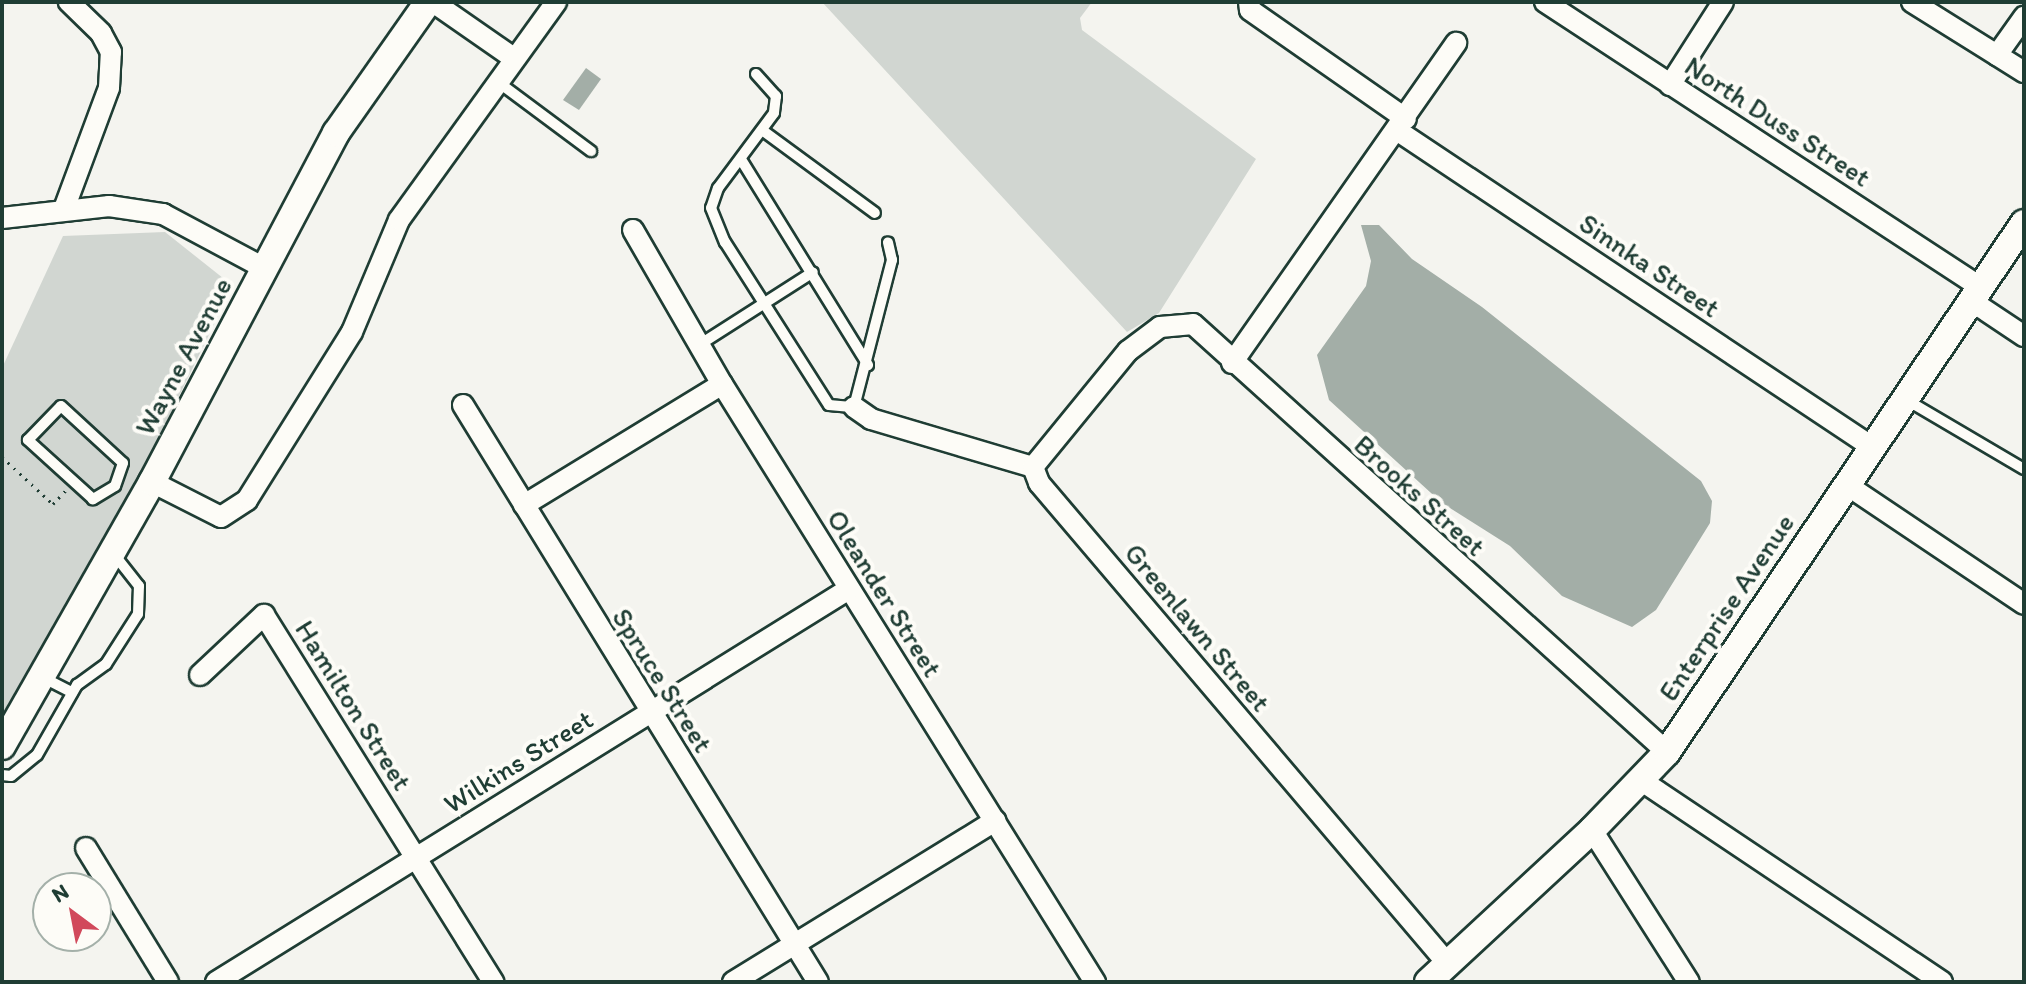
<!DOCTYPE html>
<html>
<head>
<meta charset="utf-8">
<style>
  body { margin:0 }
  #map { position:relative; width:2026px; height:984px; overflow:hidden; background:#f4f4ef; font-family:Itim,sans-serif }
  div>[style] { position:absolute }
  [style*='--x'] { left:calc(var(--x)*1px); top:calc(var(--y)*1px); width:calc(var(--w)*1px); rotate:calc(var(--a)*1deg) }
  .green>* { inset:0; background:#d1d6d1 }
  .water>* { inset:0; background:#a3aea7 }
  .path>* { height:3px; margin-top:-1.5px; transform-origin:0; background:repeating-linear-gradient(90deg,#1f3d34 0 2px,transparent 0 8px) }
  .roads { filter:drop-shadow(2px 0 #1f3d34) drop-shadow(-2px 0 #1f3d34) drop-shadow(0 2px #1f3d34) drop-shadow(0 -2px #1f3d34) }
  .service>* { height:10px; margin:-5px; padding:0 5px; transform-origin:5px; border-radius:5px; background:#fdfcf7 }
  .minor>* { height:20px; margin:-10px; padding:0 10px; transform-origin:10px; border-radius:10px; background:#fdfcf7 }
  .tertiary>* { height:26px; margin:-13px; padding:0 13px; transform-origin:13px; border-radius:13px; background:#fdfcf7 }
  span { translate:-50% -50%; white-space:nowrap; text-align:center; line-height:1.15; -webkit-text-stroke:8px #fdfcf7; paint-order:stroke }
  .street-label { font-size:28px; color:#1f3d34 }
  .frame { position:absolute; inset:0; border:4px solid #1f3d34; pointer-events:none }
  .north { position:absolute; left:32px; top:872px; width:80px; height:80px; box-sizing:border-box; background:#fdfcf7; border:2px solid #a4b0a9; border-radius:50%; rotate:328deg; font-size:22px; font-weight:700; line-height:32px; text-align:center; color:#1f3d34 }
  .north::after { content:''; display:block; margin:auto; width:28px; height:36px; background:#d1495b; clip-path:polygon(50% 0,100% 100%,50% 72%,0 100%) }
</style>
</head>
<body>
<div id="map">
  <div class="green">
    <i style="clip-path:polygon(822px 2px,1092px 2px,1080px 18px,1082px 30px,1256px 159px,1159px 313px,1127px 332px)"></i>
    <i style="clip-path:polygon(165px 232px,233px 286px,150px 455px,2px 719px,2px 368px,63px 236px)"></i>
  </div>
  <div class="water">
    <i style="clip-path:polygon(586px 68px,601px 79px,579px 110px,563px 100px)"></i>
    <i style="clip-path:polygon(1361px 225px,1379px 225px,1412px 259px,1482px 307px,1701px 481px,1712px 501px,1710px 523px,1656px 610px,1632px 627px,1562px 596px,1510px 546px,1442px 503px,1329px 400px,1317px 355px,1366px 286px,1371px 261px)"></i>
  </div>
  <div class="path">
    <i style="--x:2;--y:457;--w:69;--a:42.7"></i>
    <i style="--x:53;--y:504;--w:19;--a:-47"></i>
  </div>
  <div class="roads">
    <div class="service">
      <i style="--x:756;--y:74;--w:30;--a:48"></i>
      <i style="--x:776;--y:96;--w:17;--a:97"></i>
      <i style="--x:774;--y:113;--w:94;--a:126.7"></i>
      <i style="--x:718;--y:188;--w:21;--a:109"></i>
      <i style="--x:711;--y:208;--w:37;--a:68"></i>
      <i style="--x:725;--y:242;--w:193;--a:57.5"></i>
      <i style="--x:829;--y:405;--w:25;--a:5"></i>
      <i style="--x:854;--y:407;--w:152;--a:-75.5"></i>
      <i style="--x:892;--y:260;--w:18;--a:-103"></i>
      <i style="--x:498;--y:82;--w:116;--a:36.6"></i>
      <i style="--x:762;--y:130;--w:140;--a:36.3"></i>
      <i style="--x:742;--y:161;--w:240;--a:58.3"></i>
      <i style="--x:699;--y:345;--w:135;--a:-32.6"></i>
      <i style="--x:1905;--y:399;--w:138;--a:30.5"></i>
      <i style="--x:61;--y:406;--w:84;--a:42.6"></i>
      <i style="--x:123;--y:463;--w:24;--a:109"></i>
      <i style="--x:115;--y:486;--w:26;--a:149"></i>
      <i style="--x:93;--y:499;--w:88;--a:-137.8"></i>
      <i style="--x:28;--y:440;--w:47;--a:-45.9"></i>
      <i style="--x:42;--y:677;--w:34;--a:27"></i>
      <i style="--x:2;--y:775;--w:9;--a:6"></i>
      <i style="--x:11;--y:776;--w:33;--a:-39"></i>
      <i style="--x:37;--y:755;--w:81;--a:-60.3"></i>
      <i style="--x:77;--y:685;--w:36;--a:-36"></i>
      <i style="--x:106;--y:664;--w:59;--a:-57.4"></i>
      <i style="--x:138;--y:614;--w:28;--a:-88"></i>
      <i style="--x:139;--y:586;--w:42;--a:-128.2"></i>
    </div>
    <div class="minor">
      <i style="--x:433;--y:2;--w:96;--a:34.8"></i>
      <i style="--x:1249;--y:2;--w:8;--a:83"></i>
      <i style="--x:1250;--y:10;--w:190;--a:34.9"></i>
      <i style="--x:1545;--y:2;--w:520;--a:33.23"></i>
      <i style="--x:1912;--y:2;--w:132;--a:32"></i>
      <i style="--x:1997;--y:55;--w:47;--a:-54.6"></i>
      <i style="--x:1670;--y:85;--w:98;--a:-57.4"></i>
      <i style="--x:1398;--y:131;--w:570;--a:33.69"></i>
      <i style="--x:64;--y:209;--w:129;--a:-69.6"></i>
      <i style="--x:109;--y:88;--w:36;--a:-87"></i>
      <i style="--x:111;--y:52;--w:21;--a:-118"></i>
      <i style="--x:101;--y:33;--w:45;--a:-135.9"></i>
      <i style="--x:2;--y:218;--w:108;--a:-6.4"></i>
      <i style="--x:109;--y:206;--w:55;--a:8.4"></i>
      <i style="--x:163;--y:214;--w:117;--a:28.1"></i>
      <i style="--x:633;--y:230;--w:178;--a:60"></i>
      <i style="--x:722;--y:384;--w:705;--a:58.05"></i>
      <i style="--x:1970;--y:300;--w:65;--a:33.7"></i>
      <i style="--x:1232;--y:363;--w:391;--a:-55"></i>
      <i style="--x:463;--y:405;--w:677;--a:58.4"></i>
      <i style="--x:854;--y:407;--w:21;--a:35"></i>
      <i style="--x:871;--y:419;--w:169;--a:16.5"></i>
      <i style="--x:1033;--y:467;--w:150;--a:-50.7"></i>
      <i style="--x:1128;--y:351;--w:40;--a:-37"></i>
      <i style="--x:1160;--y:327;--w:33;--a:-5"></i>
      <i style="--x:1193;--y:324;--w:639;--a:42.08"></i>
      <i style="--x:1033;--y:467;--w:17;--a:69"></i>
      <i style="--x:1039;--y:483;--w:631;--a:49.63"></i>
      <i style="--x:152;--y:482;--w:77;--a:26.9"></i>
      <i style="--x:221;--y:517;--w:31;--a:-33"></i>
      <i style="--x:247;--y:500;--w:198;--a:-58"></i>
      <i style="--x:352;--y:332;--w:121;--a:-67.2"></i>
      <i style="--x:399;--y:220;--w:269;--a:-54.2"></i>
      <i style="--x:1847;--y:485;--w:213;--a:33.9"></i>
      <i style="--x:524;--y:505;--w:232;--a:-31.4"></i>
      <i style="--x:200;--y:675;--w:88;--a:-43.2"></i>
      <i style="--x:264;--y:615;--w:433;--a:58"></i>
      <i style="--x:1642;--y:781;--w:361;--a:33.8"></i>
      <i style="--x:1592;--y:830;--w:180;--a:57.5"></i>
      <i style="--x:86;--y:848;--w:157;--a:58.5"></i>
      <i style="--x:216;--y:982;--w:745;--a:-31.83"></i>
      <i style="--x:733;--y:982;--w:308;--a:-31.6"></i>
    </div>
    <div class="tertiary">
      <i style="--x:2;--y:746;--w:304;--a:-60.4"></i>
      <i style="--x:152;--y:482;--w:395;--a:-62.2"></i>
      <i style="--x:336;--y:133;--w:160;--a:-54.9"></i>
      <i style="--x:1428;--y:982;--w:224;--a:-42.8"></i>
      <i style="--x:1592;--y:830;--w:108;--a:-46.1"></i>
      <i style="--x:1667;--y:752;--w:638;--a:-55.99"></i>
    </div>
  </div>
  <div class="street-label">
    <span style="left:1778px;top:121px;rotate:33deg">North Duss Street</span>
    <span style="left:1650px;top:265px;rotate:34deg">Sinnka Street</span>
    <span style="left:183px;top:356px;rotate:-62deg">Wayne Avenue</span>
    <span style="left:1420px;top:495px;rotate:42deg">Brooks Street</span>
    <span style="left:885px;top:593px;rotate:58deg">Oleander Street</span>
    <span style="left:1726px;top:607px;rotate:-56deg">Enterprise Avenue</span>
    <span style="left:1198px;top:627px;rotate:50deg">Greenlawn Street</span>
    <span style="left:663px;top:680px;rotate:58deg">Spruce Street</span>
    <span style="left:354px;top:705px;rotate:58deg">Hamilton Street</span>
    <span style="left:518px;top:761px;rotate:-32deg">Wilkins Street</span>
  </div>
  <div class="frame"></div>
  <div class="north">N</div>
</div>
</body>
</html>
